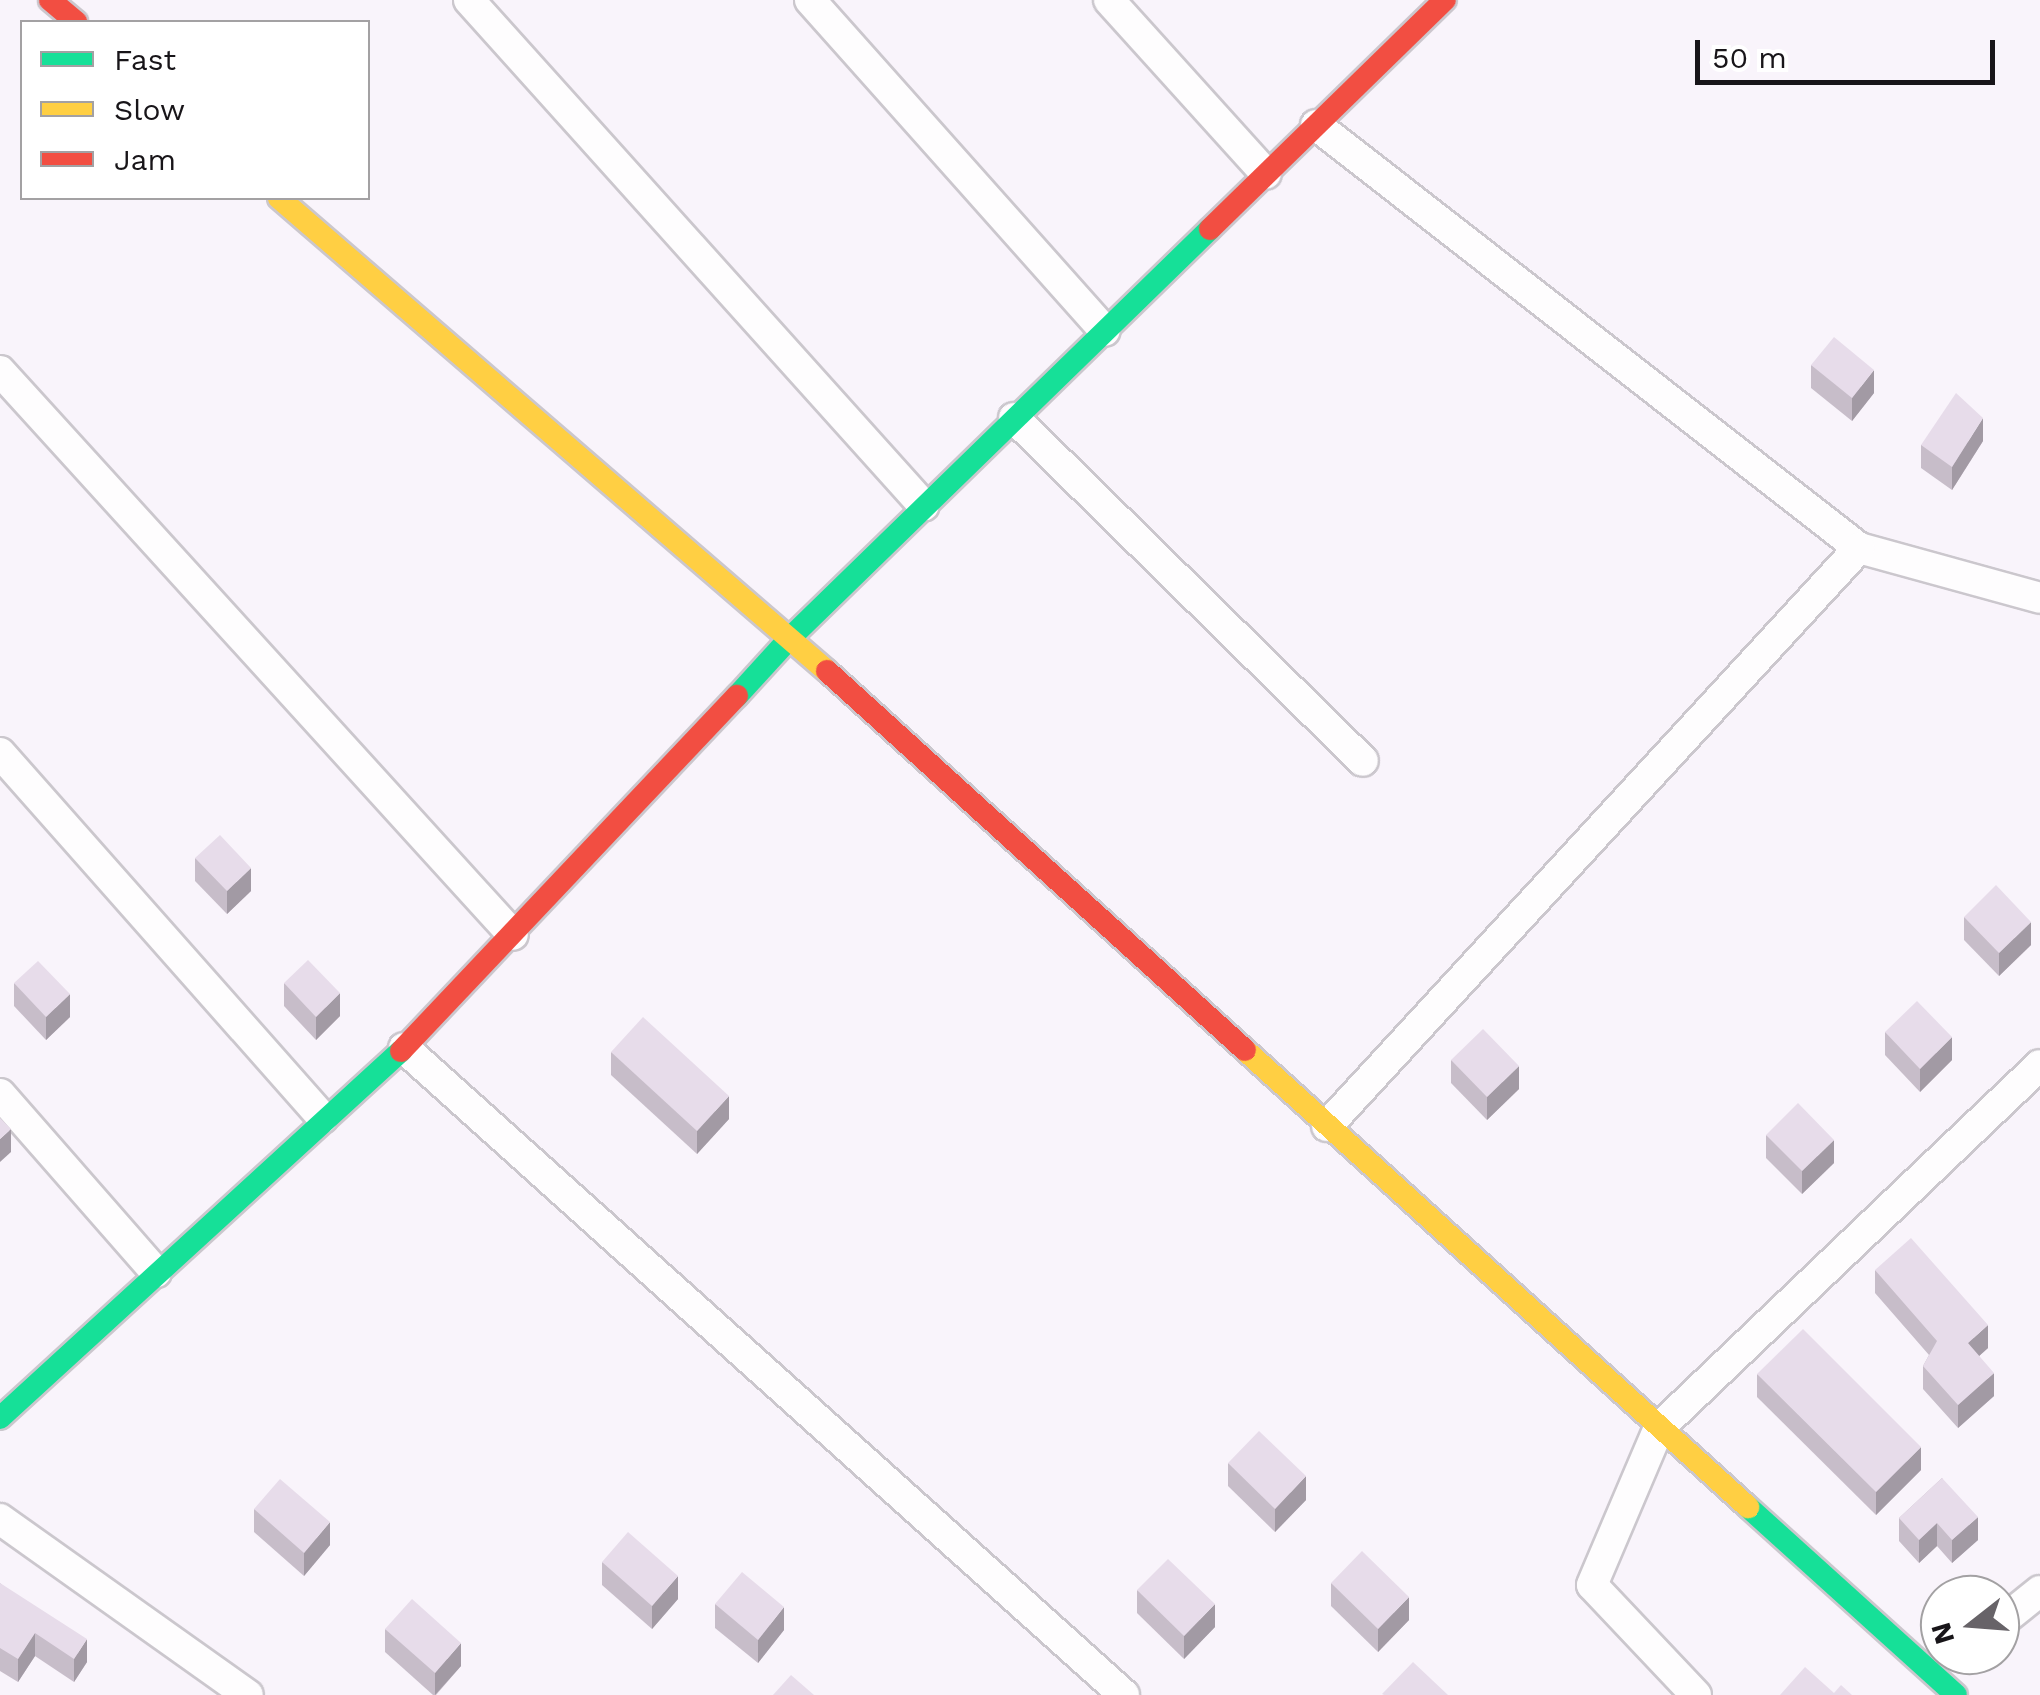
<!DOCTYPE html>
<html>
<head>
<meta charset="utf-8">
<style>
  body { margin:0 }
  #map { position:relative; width:2040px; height:1695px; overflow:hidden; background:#f9f4fb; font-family:"Work Sans",sans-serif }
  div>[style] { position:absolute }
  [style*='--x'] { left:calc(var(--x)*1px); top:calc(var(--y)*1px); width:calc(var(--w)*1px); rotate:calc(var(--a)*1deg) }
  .roads { filter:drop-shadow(2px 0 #cbc7cd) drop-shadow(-2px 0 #cbc7cd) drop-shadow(0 2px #cbc7cd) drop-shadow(0 -2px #cbc7cd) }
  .street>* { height:30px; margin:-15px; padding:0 15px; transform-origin:15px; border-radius:15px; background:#fefdfe }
  .fast>* { height:22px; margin:-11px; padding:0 11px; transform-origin:11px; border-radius:11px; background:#16e098 }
  .slow>* { height:22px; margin:-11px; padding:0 11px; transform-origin:11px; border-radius:11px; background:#ffcf43 }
  .jam>* { height:22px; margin:-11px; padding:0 11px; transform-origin:11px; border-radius:11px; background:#f24e42 }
  .wall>* { inset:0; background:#c7bdc9 }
  .shaded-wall>* { inset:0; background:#a29aa4 }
  .building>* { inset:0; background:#e7dcea }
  span { translate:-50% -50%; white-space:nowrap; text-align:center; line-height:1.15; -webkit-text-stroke:10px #fff; paint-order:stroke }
  .legend { position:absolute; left:20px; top:20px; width:350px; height:180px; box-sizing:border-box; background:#fff; border:2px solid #a3a1a3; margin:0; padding:12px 18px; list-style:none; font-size:30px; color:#181519 }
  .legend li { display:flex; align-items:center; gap:20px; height:50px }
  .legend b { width:50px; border:2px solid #a3a1a3 }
  .north { position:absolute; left:1920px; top:1575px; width:100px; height:100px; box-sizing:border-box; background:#fff; border:2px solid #a3a1a3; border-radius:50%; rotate:253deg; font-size:28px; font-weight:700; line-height:40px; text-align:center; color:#181519 }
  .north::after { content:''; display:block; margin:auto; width:35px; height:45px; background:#676368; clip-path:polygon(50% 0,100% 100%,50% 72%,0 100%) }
  .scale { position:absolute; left:1695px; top:40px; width:300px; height:45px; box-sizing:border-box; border:5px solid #181519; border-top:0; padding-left:12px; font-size:30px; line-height:35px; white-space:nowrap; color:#181519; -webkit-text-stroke:8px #fff; paint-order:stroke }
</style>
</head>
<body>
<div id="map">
  <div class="roads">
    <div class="street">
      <i style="--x:469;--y:0;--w:680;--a:48.04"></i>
      <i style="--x:810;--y:0;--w:443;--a:48.3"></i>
      <i style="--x:1109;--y:0;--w:234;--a:47.9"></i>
      <i style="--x:1316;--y:125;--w:688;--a:37.92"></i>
      <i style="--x:1859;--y:548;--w:188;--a:15.4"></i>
      <i style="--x:0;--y:371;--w:762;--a:47.71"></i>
      <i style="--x:1014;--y:418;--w:489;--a:44.5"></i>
      <i style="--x:0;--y:753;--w:487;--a:48.5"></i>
      <i style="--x:404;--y:1048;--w:968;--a:41.94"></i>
      <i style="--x:0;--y:1094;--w:237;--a:48.8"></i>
      <i style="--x:1327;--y:1126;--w:786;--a:-47.37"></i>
      <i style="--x:0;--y:1519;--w:304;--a:35.4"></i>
      <i style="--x:2000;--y:1623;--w:51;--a:-38.7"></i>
      <i style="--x:1696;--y:1695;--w:151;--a:-133.4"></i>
      <i style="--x:1592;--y:1585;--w:171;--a:-66.9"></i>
      <i style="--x:1659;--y:1428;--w:526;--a:-43.61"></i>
    </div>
    <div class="fast">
      <i style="--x:737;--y:696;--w:79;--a:-47.6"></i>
      <i style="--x:790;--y:638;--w:586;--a:-44.24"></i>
      <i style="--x:0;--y:1418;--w:544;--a:-42.47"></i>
      <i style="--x:1748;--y:1507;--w:280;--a:42.1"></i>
    </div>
    <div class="slow">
      <i style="--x:279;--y:198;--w:724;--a:40.8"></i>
      <i style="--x:1245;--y:1050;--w:680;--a:42.26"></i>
    </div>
    <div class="jam">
      <i style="--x:50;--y:0;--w:34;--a:40"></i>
      <i style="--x:1210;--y:229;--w:328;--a:-44.3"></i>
      <i style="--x:827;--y:671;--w:564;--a:42.2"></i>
      <i style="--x:401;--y:1051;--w:489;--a:-46.6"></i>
    </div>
  </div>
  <div class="wall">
    <i style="clip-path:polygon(1811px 365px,1874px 393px,1852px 421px,1811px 388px)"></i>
    <i style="clip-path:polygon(1983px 441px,1952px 490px,1921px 468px,1921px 445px)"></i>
    <i style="clip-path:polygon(195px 858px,251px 891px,227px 914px,195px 881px)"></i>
    <i style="clip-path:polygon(1964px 917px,2031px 945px,1999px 976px,1964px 940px)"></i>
    <i style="clip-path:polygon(14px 983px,70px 1017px,46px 1040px,14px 1006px)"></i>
    <i style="clip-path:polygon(284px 983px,340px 1016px,316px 1040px,284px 1006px)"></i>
    <i style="clip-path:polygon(1885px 1032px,1952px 1060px,1920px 1092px,1885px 1055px)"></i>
    <i style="clip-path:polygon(611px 1052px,729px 1119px,697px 1154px,611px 1075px)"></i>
    <i style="clip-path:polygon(1451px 1060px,1519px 1089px,1487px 1120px,1451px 1083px)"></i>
    <i style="clip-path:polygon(1766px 1135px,1834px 1163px,1802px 1194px,1766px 1158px)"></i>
    <i style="clip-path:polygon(1875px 1270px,1988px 1348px,1979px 1356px,1994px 1396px,1958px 1428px,1923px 1389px,1923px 1366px,1929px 1355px,1875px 1293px)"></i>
    <i style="clip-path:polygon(1757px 1374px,1921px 1470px,1876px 1515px,1757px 1397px)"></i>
    <i style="clip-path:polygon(1228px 1463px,1306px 1500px,1275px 1532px,1228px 1486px)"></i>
    <i style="clip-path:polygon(1942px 1478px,1978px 1540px,1952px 1563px,1937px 1546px,1919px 1563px,1899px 1541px,1899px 1518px)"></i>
    <i style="clip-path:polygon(254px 1509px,330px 1545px,304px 1576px,254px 1532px)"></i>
    <i style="clip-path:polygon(602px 1562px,678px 1599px,652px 1629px,602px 1585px)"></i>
    <i style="clip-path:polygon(0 1583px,87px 1662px,74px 1682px,35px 1656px,18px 1682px,0 1671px)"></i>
    <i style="clip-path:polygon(1331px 1583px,1409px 1620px,1378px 1652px,1331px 1606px)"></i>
    <i style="clip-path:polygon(1137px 1590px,1215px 1627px,1184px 1659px,1137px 1613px)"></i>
    <i style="clip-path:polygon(715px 1604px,784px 1630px,758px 1663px,715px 1628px)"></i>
    <i style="clip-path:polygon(385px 1629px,461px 1666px,436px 1695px,433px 1695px,385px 1652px)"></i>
  </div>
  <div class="shaded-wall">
    <i style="clip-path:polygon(1874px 370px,1874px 393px,1852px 421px,1852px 398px)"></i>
    <i style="clip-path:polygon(1983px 418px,1983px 441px,1952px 490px,1952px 467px)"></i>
    <i style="clip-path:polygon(251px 868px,251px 891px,227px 914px,227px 891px)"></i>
    <i style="clip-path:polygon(2031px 922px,2031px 945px,1999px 976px,1999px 953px)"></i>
    <i style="clip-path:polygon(340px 993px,340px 1016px,316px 1040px,316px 1017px)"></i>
    <i style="clip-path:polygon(70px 994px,70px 1017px,46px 1040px,46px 1017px)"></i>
    <i style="clip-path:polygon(1952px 1037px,1952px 1060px,1920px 1092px,1920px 1069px)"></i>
    <i style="clip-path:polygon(1519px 1066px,1519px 1089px,1487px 1120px,1487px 1097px)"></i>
    <i style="clip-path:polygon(729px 1096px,729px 1119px,697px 1154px,697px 1131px)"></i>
    <i style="clip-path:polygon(11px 1129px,11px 1152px,0 1162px,0 1139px)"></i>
    <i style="clip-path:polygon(1834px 1140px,1834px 1163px,1802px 1194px,1802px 1171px)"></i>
    <i style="clip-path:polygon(1988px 1325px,1988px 1348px,1968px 1366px,1968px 1343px)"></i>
    <i style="clip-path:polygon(1994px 1373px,1994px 1396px,1958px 1428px,1958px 1405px)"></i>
    <i style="clip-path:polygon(1921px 1447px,1921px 1470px,1876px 1515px,1876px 1492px)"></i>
    <i style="clip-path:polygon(1306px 1476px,1306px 1500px,1275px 1532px,1275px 1509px)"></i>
    <i style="clip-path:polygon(1978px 1517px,1978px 1540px,1952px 1563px,1952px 1540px)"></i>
    <i style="clip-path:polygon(330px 1522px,330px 1545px,304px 1576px,304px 1553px)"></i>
    <i style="clip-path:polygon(1937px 1523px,1937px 1546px,1919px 1563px,1919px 1540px)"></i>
    <i style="clip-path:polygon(678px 1576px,678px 1599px,652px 1629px,652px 1606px)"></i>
    <i style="clip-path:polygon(1409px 1597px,1409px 1620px,1378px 1652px,1378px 1629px)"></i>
    <i style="clip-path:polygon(1215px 1604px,1215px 1627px,1184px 1659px,1184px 1636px)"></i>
    <i style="clip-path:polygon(784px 1607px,784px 1630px,758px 1663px,758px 1640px)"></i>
    <i style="clip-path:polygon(35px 1633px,35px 1656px,18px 1682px,18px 1659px)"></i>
    <i style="clip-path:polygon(87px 1639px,87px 1662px,74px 1682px,74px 1659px)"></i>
    <i style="clip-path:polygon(461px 1643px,461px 1666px,435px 1695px,435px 1673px)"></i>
  </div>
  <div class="building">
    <i style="clip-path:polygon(1834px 337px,1874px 370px,1852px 398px,1811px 365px)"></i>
    <i style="clip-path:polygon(1956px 393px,1983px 418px,1952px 467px,1921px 445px)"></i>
    <i style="clip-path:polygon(220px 835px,251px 868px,227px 891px,195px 858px)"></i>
    <i style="clip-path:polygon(1996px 885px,2031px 922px,1999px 953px,1964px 917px)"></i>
    <i style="clip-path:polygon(308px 960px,340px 993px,316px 1017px,284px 983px)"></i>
    <i style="clip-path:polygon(38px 961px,70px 994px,46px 1017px,14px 983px)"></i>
    <i style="clip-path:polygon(1917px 1001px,1952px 1037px,1920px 1069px,1885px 1032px)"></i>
    <i style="clip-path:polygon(643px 1017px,729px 1096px,697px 1131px,611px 1052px)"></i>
    <i style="clip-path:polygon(1483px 1029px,1519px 1066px,1487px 1097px,1451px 1060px)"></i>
    <i style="clip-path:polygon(1798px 1103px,1834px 1140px,1802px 1171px,1766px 1135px)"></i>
    <i style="clip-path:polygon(0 1118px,11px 1129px,0 1139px)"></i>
    <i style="clip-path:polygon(1911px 1238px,1988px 1325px,1968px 1343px,1994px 1373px,1958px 1405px,1923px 1366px,1937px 1341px,1875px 1270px)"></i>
    <i style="clip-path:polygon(1803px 1329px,1921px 1447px,1876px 1492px,1757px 1374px)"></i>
    <i style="clip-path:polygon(1259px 1431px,1306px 1476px,1275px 1509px,1228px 1463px)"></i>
    <i style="clip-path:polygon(1942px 1478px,1978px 1517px,1952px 1540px,1937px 1523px,1919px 1540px,1899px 1518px)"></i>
    <i style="clip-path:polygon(280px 1479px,330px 1522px,304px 1553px,254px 1509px)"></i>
    <i style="clip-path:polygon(628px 1532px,678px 1576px,652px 1606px,602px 1562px)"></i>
    <i style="clip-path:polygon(1362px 1551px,1409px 1597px,1378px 1629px,1331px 1583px)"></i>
    <i style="clip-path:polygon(1168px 1559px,1215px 1604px,1184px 1636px,1137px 1590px)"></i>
    <i style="clip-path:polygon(742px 1572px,784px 1607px,758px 1640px,715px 1604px)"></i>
    <i style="clip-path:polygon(0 1583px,87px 1639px,74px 1659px,35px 1633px,18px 1659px,0 1648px)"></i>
    <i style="clip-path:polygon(412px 1599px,461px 1643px,435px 1673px,385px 1629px)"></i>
    <i style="clip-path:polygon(1413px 1662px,1448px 1695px,1384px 1695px,1382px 1694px)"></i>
    <i style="clip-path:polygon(1805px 1667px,1834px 1693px,1841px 1685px,1852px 1695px,1780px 1695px)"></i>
    <i style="clip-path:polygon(791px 1675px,814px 1695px,773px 1695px)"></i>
  </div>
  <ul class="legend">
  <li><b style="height:12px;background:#16e098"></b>Fast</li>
  <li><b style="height:12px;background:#ffcf43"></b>Slow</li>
  <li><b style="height:12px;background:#f24e42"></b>Jam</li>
  </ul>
  <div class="north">N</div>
  <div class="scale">50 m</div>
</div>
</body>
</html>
